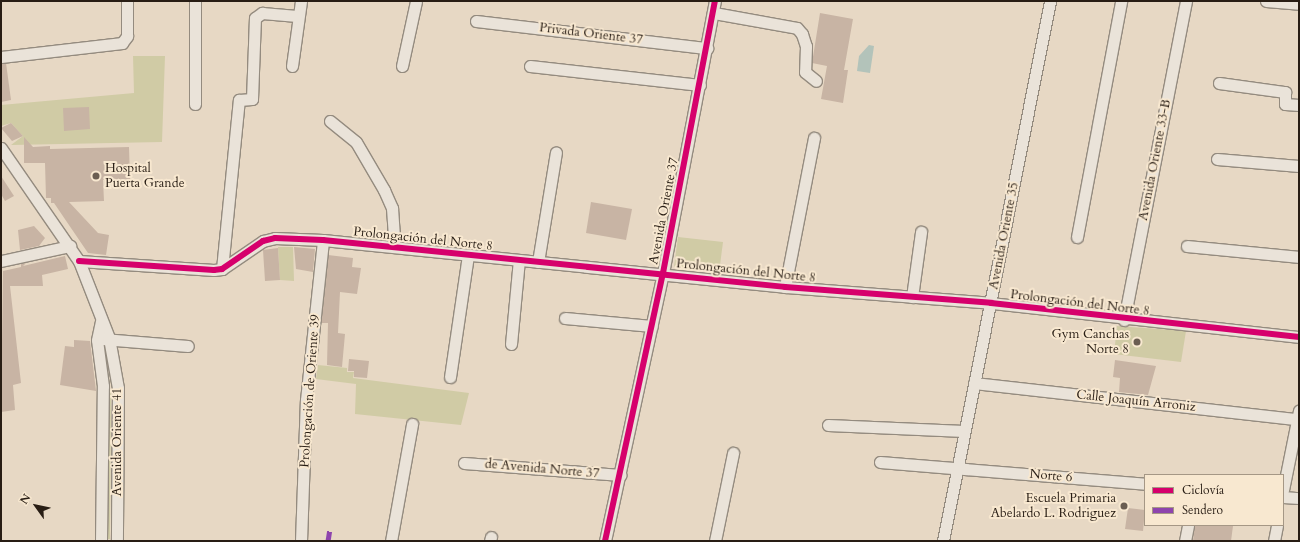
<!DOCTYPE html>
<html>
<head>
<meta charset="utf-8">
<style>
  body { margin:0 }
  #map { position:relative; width:1300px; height:542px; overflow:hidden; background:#e7d8c4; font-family:Cardo,serif }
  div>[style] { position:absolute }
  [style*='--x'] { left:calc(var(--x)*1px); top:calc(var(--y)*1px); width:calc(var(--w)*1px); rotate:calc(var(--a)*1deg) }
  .green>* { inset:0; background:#d0cba5 }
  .water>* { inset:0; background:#b3c3ba }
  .building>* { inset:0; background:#c8b4a4 }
  .roads { filter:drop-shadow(1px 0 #948b7f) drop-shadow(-1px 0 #948b7f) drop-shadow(0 1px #948b7f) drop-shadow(0 -1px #948b7f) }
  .minor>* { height:11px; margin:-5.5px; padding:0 5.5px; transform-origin:5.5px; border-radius:5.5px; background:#eae3d9 }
  .quiet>* { height:5px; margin-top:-2.5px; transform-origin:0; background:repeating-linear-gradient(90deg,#8e44ad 0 10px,transparent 0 15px) }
  .cycleway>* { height:6px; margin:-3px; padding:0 3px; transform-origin:3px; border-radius:3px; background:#d6006c }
  .dots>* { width:11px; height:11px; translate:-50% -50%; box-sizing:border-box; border:2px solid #f8e8d0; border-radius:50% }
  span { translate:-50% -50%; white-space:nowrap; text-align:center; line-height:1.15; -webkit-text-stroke:4px #f8e8d0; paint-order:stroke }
  .street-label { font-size:13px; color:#281d14 }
  .poi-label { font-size:13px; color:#281d14 }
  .left { translate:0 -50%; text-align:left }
  .right { translate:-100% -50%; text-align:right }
  .frame { position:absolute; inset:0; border:2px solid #281d14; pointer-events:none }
  .legend { position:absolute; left:1144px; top:474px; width:140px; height:52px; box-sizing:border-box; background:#f8e8d0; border:1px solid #a59785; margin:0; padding:5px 7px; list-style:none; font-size:12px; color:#281d14 }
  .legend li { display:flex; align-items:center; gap:8px; height:20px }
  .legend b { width:20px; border:1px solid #a59785 }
  .north { position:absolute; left:16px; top:486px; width:40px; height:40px; -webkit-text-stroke:3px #f8e8d0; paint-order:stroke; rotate:303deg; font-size:11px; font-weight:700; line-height:16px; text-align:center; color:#281d14 }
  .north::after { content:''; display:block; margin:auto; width:14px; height:18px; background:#281d14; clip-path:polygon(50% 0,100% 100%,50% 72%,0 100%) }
</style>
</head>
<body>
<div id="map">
  <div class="green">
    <i style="clip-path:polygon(133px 56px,165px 56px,162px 142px,11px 145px,23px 136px,11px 123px,1px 126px,1px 105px,134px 93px)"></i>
    <i style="clip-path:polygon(678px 237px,723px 242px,719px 273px,674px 267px)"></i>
    <i style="clip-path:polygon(278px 247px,293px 247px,294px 281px,280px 280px)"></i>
    <i style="clip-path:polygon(1117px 326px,1186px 331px,1181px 362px,1114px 354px)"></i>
    <i style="clip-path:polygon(318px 365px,347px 368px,347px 372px,354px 372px,353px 378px,469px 393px,461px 425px,355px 414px,356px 384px,316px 379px)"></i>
    <i style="clip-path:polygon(111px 393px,110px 539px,108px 539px,109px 394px)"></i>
  </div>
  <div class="water">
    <i style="clip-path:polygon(869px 45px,874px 46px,870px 73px,857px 71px,859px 56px)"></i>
  </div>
  <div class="building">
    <i style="clip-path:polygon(820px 13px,853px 19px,844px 70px,848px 70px,843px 103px,821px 99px,827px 66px,812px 63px)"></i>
    <i style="clip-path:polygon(6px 63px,11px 100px,1px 102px,1px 64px)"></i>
    <i style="clip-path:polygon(89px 107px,90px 129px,64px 131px,63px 108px)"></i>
    <i style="clip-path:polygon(11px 123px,23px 136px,12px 141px,1px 128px)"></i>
    <i style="clip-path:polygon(24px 137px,33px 147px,50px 146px,50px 149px,129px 147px,130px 179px,103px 180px,104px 201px,69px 202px,98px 233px,109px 235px,106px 255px,88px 253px,54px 203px,51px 203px,51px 198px,46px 198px,45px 163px,24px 163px)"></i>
    <i style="clip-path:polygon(1px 176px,14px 196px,5px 201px,1px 194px)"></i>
    <i style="clip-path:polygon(591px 202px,632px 209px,626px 240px,586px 233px)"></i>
    <i style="clip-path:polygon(34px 226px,45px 238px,39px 246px,20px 250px,18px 230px)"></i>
    <i style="clip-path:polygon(294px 247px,315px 249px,313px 272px,296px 269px)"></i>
    <i style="clip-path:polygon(278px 248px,280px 280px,265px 281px,263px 250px)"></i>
    <i style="clip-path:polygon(328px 255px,353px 258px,352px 267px,361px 268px,357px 294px,340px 292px,338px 333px,345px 334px,342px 367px,327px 365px,328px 323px,321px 323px)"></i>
    <i style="clip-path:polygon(65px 256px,68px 269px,42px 275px,43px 286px,10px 286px,21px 383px,13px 385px,15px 410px,1px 412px,3px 271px,21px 267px,21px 264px,26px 263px,23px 266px)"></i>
    <i style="clip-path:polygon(74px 340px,90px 341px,96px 391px,60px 385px,65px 346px,74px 347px)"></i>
    <i style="clip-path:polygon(349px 359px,369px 361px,367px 378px,354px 377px,354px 371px,348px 371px)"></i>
    <i style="clip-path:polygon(1115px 360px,1156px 366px,1148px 395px,1119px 392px,1120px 378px,1113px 377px)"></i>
    <i style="clip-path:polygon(1128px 508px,1145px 510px,1143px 531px,1125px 529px)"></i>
    <i style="clip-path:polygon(1195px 525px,1233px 526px,1231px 541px,1193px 541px)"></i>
  </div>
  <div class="roads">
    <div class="minor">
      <i style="--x:195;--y:1;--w:103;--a:90"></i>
      <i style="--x:1266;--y:1;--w:33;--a:5"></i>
      <i style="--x:714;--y:13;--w:84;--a:10.2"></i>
      <i style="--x:797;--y:28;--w:8;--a:50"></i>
      <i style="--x:802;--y:34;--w:13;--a:72"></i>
      <i style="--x:806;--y:46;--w:26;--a:92"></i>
      <i style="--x:805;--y:72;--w:14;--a:39"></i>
      <i style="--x:476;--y:21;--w:233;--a:6.7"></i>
      <i style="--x:1;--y:57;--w:122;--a:-6.6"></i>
      <i style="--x:122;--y:43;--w:9;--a:-54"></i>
      <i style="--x:127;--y:36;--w:35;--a:-90"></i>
      <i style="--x:292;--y:66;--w:66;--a:-82.1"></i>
      <i style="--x:402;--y:66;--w:66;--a:-77.8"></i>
      <i style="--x:530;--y:66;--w:171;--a:6.4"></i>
      <i style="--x:1219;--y:83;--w:67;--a:7.8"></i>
      <i style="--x:1285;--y:92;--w:12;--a:90"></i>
      <i style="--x:1285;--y:104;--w:14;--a:4"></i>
      <i style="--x:330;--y:121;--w:33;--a:39"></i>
      <i style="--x:356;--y:142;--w:56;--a:59.7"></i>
      <i style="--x:384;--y:190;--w:20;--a:66"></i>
      <i style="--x:392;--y:208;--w:39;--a:86"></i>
      <i style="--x:1;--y:148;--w:137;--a:55.4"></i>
      <i style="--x:79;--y:261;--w:83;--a:68.7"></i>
      <i style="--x:109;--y:338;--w:51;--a:79.8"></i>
      <i style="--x:118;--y:388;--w:153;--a:90.4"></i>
      <i style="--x:1217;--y:159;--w:82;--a:4.9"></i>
      <i style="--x:1077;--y:237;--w:240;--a:-79.4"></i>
      <i style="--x:1187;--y:246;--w:113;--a:5.6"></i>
      <i style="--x:1;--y:261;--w:71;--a:-12.3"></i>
      <i style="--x:79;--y:261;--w:135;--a:3.8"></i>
      <i style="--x:214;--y:270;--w:8;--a:-7"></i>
      <i style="--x:222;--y:269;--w:50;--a:-34.3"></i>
      <i style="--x:263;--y:241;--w:12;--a:-14"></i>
      <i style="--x:275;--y:238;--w:48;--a:2.4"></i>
      <i style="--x:323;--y:240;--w:464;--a:5.8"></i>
      <i style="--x:785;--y:287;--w:207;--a:4.4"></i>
      <i style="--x:991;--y:303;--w:310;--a:6.3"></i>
      <i style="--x:538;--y:262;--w:111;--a:-80.7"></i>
      <i style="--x:222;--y:269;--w:170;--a:-84.3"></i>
      <i style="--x:239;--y:100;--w:13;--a:-4"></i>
      <i style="--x:252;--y:99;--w:81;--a:-87.9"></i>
      <i style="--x:255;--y:18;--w:9;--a:-36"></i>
      <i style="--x:262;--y:13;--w:35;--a:5"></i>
      <i style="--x:785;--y:287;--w:152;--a:-79"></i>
      <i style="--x:912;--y:297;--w:66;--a:-82.1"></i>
      <i style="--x:565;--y:318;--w:87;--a:5.3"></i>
      <i style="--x:1124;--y:320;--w:325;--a:-79"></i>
      <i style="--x:103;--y:339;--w:85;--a:4.7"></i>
      <i style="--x:511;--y:344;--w:84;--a:-84.6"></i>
      <i style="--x:450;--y:377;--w:123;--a:-81.6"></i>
      <i style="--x:974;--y:383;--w:325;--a:6.4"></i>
      <i style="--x:828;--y:425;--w:136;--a:2.5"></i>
      <i style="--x:880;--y:462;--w:266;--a:4.7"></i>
      <i style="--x:464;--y:463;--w:157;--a:4.4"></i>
      <i style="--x:1283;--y:490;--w:81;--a:-78.6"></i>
      <i style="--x:1283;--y:497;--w:16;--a:4"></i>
      <i style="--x:101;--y:541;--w:155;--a:-89.3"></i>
      <i style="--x:103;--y:386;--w:46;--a:-97.4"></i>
      <i style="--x:97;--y:340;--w:19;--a:-78"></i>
      <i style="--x:301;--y:541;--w:141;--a:-88"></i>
      <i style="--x:306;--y:400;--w:161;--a:-83.9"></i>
      <i style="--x:391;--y:541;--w:119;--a:-79.8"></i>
      <i style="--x:490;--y:541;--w:4;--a:-76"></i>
      <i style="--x:605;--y:541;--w:274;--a:-77.8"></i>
      <i style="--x:663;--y:273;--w:277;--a:-79.2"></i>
      <i style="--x:715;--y:541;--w:90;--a:-78.4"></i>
      <i style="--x:943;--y:541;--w:550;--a:-78.79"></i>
      <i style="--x:1185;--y:541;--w:16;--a:-79"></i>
      <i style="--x:1274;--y:541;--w:16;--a:-79"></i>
    </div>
  </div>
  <div class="quiet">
    <i style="--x:328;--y:541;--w:13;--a:-81"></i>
  </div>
  <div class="cycleway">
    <i style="--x:79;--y:261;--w:135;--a:3.8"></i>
    <i style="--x:214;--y:270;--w:8;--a:-7"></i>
    <i style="--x:222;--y:269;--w:50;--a:-34.3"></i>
    <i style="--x:263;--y:241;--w:12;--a:-14"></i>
    <i style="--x:275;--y:238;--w:48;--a:2.4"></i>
    <i style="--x:323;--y:240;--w:464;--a:5.8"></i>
    <i style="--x:785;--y:287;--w:207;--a:4.4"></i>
    <i style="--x:991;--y:303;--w:310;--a:6.3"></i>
    <i style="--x:605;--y:541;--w:274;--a:-77.8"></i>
    <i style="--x:663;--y:273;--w:277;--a:-79.2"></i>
  </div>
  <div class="dots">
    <i style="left:96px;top:176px;background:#6b5e52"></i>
    <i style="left:1137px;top:342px;background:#6b5e52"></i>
    <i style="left:1124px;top:506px;background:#6b5e52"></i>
  </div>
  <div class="street-label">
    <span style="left:591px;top:34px;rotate:7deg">Privada Oriente 37</span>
    <span style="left:1155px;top:160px;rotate:-79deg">Avenida Oriente 33-B</span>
    <span style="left:664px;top:211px;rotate:-79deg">Avenida Oriente 37</span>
    <span style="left:1004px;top:236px;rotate:-79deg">Avenida Oriente 35</span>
    <span style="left:423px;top:239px;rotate:6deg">Prolongación del Norte 8</span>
    <span style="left:746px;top:271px;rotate:6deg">Prolongación del Norte 8</span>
    <span style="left:1080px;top:303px;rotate:7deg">Prolongación del Norte 8</span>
    <span style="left:310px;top:391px;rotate:-86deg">Prolongación de Oriente 39</span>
    <span style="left:1136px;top:401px;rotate:6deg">Calle Joaquín Arroniz</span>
    <span style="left:117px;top:442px;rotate:-90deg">Avenida Oriente 41</span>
    <span style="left:542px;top:469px;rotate:5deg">de Avenida Norte 37</span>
    <span style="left:1051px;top:476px;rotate:5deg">Norte 6</span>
  </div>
  <div class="poi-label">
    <span class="left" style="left:105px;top:176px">Hospital<br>Puerta Grande</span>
    <span class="right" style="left:1129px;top:342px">Gym Canchas<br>Norte 8</span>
    <span class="right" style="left:1116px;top:506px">Escuela Primaria<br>Abelardo L. Rodriguez</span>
  </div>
  <div class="frame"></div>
  <ul class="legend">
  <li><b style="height:5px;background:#d6006c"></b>Ciclovía</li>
  <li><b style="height:5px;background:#8e44ad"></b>Sendero</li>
  </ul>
  <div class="north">N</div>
</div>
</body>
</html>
